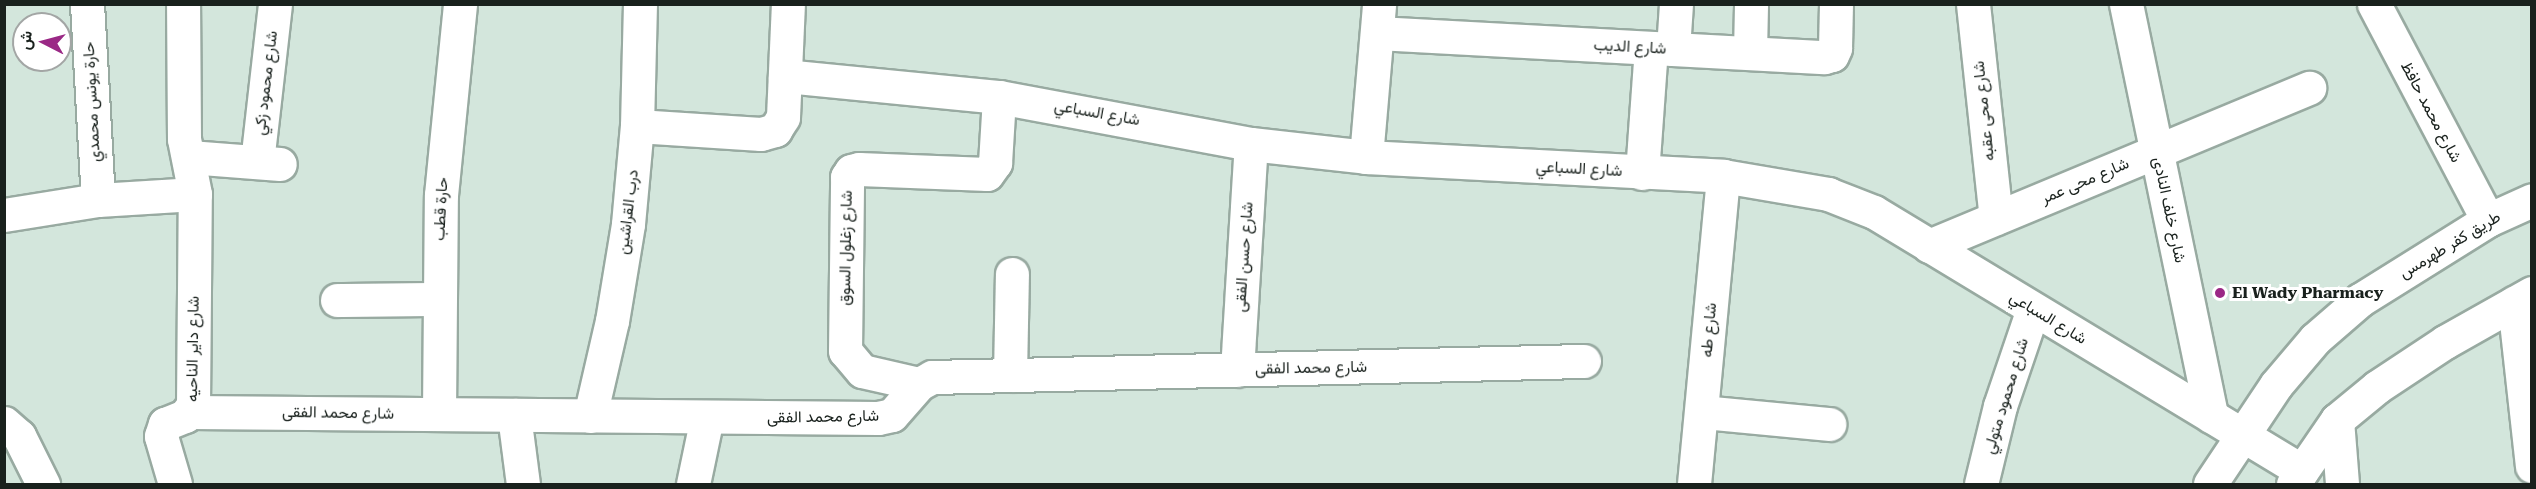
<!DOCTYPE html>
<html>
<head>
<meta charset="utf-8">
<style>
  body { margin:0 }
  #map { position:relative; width:2536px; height:489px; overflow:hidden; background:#d3e6dc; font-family:"Roboto Serif",Vazirmatn,serif }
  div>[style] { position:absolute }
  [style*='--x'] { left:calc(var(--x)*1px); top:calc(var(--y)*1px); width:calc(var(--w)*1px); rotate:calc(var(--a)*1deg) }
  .roads { filter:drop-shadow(2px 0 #98aaa1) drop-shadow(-2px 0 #98aaa1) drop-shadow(0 2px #98aaa1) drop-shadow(0 -2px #98aaa1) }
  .minor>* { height:33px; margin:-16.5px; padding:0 16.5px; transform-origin:16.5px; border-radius:16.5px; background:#fff }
  .dots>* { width:16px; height:16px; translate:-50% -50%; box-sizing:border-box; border:3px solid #fff; border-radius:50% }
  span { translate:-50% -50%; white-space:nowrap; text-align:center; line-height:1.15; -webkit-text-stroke:6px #fff; paint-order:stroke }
  .street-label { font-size:16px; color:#19211d }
  .poi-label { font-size:16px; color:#19211d; font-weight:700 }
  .left { translate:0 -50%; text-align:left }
  .frame { position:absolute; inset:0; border:6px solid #19211d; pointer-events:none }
  .north { position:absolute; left:12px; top:12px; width:60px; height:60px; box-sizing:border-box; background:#fff; border:2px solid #a3a6a5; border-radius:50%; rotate:276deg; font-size:16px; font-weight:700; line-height:24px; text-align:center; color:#19211d }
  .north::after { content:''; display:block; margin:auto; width:21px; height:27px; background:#9a2885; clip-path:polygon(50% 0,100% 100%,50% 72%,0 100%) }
</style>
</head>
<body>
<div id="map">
  <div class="roads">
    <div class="minor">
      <i style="--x:87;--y:4;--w:196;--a:86.8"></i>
      <i style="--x:1973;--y:4;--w:215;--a:83.9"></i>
      <i style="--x:2126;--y:4;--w:421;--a:78.3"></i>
      <i style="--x:2374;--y:4;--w:244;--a:62.2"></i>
      <i style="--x:1377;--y:33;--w:448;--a:3.1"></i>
      <i style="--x:1824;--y:57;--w:8;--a:-14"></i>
      <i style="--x:1832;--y:55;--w:8;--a:-67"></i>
      <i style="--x:1835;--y:48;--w:44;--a:-88.7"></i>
      <i style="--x:1673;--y:49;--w:45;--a:-86.2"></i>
      <i style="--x:1750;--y:53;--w:49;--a:-88.8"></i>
      <i style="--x:785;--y:76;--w:215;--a:5.6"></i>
      <i style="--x:999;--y:97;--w:256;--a:10.6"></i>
      <i style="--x:1251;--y:144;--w:116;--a:6.4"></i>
      <i style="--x:1366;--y:157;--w:358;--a:3"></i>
      <i style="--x:1723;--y:176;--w:107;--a:9.7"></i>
      <i style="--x:1828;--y:194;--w:49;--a:21.4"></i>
      <i style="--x:1874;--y:212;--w:500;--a:31.18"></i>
      <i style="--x:637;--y:126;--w:124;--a:3.7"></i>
      <i style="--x:761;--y:134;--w:15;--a:-16"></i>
      <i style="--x:775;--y:130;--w:15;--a:-58"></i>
      <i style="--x:783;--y:117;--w:113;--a:-87.5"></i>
      <i style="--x:189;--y:157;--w:91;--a:4.4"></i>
      <i style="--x:1366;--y:157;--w:154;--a:-85.1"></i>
      <i style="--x:257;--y:162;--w:159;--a:-83.5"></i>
      <i style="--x:1642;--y:173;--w:125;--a:-85.9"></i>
      <i style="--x:4;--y:215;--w:95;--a:-9.1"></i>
      <i style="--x:98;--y:200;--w:97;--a:-3.5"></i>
      <i style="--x:1929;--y:246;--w:412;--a:-22.6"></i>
      <i style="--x:337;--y:300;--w:100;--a:-0.6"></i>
      <i style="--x:2514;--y:303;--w:164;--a:83.7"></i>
      <i style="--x:1237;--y:370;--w:226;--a:-86.5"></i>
      <i style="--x:1010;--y:375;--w:101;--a:-88.9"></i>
      <i style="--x:919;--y:384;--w:58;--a:-167.2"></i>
      <i style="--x:862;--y:371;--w:26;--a:-130"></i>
      <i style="--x:845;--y:351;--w:174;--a:-89.3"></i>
      <i style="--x:847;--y:177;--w:7;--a:-56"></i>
      <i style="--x:851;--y:171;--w:8;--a:-14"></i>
      <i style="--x:859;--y:169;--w:128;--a:2.2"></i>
      <i style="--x:987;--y:174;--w:14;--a:-54"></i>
      <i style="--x:995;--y:163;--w:66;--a:-86.5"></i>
      <i style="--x:191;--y:412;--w:687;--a:0.5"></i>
      <i style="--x:878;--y:418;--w:14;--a:-12"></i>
      <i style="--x:892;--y:415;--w:41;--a:-48.9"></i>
      <i style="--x:919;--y:384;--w:15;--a:-28"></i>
      <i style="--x:932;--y:377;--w:652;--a:-1.41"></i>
      <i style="--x:1702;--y:412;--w:128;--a:5.4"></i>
      <i style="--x:439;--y:414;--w:219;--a:-89.5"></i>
      <i style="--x:441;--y:195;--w:192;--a:-84.3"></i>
      <i style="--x:514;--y:415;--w:70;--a:82.6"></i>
      <i style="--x:590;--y:416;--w:98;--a:-77"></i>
      <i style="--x:612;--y:321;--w:98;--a:-80.6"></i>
      <i style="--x:628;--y:224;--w:98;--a:-84.8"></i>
      <i style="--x:637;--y:126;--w:122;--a:-88.6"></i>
      <i style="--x:2337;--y:420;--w:64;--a:85.5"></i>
      <i style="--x:4;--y:423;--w:20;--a:41"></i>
      <i style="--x:19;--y:436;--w:54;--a:63.4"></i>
      <i style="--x:175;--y:484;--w:50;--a:-106.3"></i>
      <i style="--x:161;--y:436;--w:13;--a:-72"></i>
      <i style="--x:165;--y:424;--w:22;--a:-22"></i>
      <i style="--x:185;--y:416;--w:14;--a:-54"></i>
      <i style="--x:193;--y:405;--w:211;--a:-89.5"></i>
      <i style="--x:195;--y:194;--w:56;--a:-101.3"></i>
      <i style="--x:184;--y:139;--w:135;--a:-90.4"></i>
      <i style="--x:693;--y:484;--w:68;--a:-78.2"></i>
      <i style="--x:1694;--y:484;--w:309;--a:-84.6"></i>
      <i style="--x:1981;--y:484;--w:80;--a:-76.3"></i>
      <i style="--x:2000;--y:406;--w:102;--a:-71.2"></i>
      <i style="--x:2210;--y:484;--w:119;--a:-56.3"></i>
      <i style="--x:2276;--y:385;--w:60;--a:-49.7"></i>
      <i style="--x:2315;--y:339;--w:60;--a:-40.9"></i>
      <i style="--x:2360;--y:300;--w:151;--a:-32"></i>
      <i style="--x:2488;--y:220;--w:48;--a:-24.4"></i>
      <i style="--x:2293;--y:484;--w:78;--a:-55.5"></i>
      <i style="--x:2337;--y:420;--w:52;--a:-39.5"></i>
      <i style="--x:2377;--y:387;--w:82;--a:-33.5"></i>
      <i style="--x:2445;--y:342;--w:100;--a:-29.4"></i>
    </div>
  </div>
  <div class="dots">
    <i style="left:2220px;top:293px;background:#9a2885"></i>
  </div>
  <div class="street-label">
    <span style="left:1630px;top:47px;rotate:3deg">شارع الديب</span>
    <span style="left:266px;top:83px;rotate:-83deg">شارع محمود زكي</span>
    <span style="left:92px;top:102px;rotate:-93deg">حارة يونس محمدي</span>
    <span style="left:1984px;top:111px;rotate:-96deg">شارع محى عقبه</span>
    <span style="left:2431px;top:112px;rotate:62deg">شارع محمد حافظ</span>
    <span style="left:1097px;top:113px;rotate:10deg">شارع السباعي</span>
    <span style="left:1579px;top:169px;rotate:3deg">شارع السباعي</span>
    <span style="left:2085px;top:181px;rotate:-23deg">شارع محى عمر</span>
    <span style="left:441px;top:209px;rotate:-87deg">حارة قطب</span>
    <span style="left:2169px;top:210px;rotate:78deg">شارع خلف النادى</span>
    <span style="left:628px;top:212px;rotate:-83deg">درب القراشين</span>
    <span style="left:2450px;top:245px;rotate:-31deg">طريق كفر طهرمس</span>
    <span style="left:846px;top:248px;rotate:-89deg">شارع زغلول السوق</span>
    <span style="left:1244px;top:257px;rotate:-86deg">شارع حسن الفقى</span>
    <span style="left:2048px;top:318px;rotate:31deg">شارع السباعي</span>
    <span style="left:1709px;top:330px;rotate:-85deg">شارع طه</span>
    <span style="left:193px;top:349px;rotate:-89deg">شارع داير الناحيه</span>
    <span style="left:1311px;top:368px;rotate:-1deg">شارع محمد الفقى</span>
    <span style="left:2006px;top:396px;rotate:-73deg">شارع محمود متولي</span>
    <span style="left:338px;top:413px;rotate:1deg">شارع محمد الفقى</span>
    <span style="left:823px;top:417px;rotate:-1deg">شارع محمد الفقى</span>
  </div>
  <div class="poi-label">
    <span class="left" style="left:2232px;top:293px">El Wady Pharmacy</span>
  </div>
  <div class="frame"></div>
  <div class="north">ش</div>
</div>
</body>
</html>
